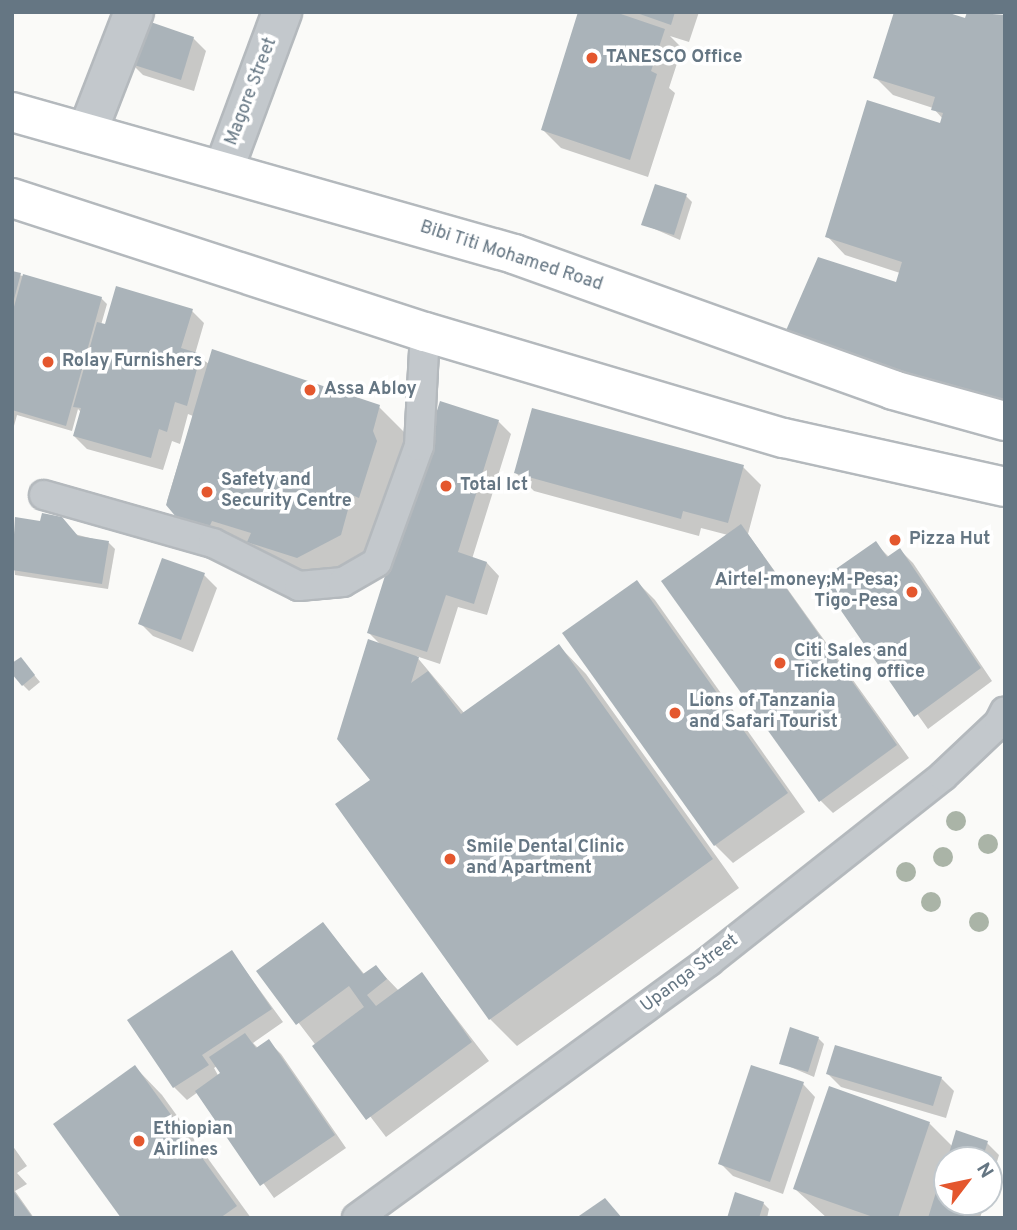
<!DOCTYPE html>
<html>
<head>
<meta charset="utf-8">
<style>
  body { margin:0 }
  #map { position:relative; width:1017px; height:1230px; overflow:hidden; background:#fafaf8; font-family:Overpass,sans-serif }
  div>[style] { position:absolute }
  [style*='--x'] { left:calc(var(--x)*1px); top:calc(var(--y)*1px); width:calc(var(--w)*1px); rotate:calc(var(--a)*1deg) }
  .shadow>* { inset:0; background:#0003 }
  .building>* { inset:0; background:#aab3b9 }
  .roads { filter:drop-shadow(2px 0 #b4b9bd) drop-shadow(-2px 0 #b4b9bd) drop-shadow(0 2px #b4b9bd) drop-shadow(0 -2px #b4b9bd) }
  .service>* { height:28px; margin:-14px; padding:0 14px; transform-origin:14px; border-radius:14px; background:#c3c8cc }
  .minor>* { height:38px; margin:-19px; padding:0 19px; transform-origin:19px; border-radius:19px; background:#c3c8cc }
  .trunk>* { height:38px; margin:-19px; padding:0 19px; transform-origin:19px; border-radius:19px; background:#fff }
  .trees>* { width:20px; height:20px; margin:-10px; border-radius:50%; background:#aab4a7 }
  .dots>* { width:19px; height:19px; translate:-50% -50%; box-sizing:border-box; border:4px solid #fff; border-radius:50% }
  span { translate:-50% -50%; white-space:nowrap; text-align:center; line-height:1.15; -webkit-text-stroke:7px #fff; paint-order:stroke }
  .poi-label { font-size:18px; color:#657683; font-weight:700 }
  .left { translate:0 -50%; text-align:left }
  .right { translate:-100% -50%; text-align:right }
  .street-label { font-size:18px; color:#657683 }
  .frame { position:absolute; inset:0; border:14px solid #657683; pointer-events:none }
  .north { position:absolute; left:933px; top:1146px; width:70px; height:70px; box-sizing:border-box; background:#fff; border:2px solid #c1c8cd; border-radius:50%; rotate:58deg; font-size:19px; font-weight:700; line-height:28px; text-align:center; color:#657683 }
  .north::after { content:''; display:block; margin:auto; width:24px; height:32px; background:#e4572e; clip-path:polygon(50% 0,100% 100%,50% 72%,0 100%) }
</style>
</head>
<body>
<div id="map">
  <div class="shadow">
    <i style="clip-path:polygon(580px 12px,699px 12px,689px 42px,670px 36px,682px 48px,669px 88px,675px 93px,648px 177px,561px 148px,543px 130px)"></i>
    <i style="clip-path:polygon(969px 12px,1005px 17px,1005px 416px,787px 334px,897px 284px,900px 273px,845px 255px,827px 236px,942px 125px,943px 119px,933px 108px,893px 95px,875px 77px,966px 21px)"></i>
    <i style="clip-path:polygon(193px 38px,206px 51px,194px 91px,143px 75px,130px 62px)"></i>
    <i style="clip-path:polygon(686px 196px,692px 202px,680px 240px,643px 224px)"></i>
    <i style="clip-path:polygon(12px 273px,101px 298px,107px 304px,101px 325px,192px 311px,204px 323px,195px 354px,209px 364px,379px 407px,407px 435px,368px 563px,326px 585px,180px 522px,167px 501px,193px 416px,188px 414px,180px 444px,172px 441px,163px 470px,87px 449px,74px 436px,81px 412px,78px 409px,72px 431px,17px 415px,12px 433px)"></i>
    <i style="clip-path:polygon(498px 421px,511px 434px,472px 559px,487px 563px,499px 576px,487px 615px,458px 607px,440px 664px,416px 656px,465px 714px,559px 646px,586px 674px,739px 888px,517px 1046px,490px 1019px,373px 781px,381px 645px,369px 633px)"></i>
    <i style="clip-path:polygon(743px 467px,761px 485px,748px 534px,909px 758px,833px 813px,820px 800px,728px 535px,701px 528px,699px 536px,534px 491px,516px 473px)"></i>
    <i style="clip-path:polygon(17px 519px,109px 543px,115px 549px,108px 589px,15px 575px,12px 549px)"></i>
    <i style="clip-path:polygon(876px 544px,890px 558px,900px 550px,913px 563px,992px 681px,928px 729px,822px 580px)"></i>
    <i style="clip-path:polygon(204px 575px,217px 588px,193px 652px,153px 636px,140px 623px)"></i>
    <i style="clip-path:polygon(637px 582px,655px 600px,805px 812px,733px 863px,715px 845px)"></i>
    <i style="clip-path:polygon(26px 665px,40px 682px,29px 691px,23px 685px)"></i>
    <i style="clip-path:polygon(323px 924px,365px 975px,376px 967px,399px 991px,422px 974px,489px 1061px,386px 1137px,259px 971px)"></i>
    <i style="clip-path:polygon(evenodd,232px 952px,283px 1022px,253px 1043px,259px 1049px,269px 1042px,281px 1054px,346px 1148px,274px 1198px,198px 1092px,187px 1100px,174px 1087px,232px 952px,217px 1066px,223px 1074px,219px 1077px,214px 1068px,217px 1066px)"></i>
    <i style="clip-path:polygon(818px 1038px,824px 1044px,814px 1077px,781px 1063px)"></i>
    <i style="clip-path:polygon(135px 1067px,162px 1095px,251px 1218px,123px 1218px)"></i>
    <i style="clip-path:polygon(828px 1074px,941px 1078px,954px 1091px,946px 1118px,841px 1087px)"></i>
    <i style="clip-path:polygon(803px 1084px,815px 1097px,783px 1194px,733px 1176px,720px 1163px)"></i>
    <i style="clip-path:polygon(929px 1123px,953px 1147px,987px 1143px,999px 1155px,989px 1188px,989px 1160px,947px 1160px,947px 1202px,985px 1202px,980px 1218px,827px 1218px,795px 1189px)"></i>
    <i style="clip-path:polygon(12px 1145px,27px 1166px,17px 1173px,27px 1184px,15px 1191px,34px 1218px,12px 1218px)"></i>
    <i style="clip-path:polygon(763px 1203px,769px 1209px,767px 1218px,729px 1218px)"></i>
  </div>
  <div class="building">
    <i style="clip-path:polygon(578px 12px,615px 12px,665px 29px,651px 71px,657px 74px,630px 160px,541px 130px)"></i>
    <i style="clip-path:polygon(634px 12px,675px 12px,671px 25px)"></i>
    <i style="clip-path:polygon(894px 12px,946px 12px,965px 18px,967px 12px,1005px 15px,1005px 405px,784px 335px,818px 257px,896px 282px,902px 262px,825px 237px,867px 100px,940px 123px,943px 113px,931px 110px,935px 97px,873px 78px)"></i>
    <i style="clip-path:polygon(142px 19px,194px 37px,181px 80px,128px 63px)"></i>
    <i style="clip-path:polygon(655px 184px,687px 194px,674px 235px,641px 225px)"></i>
    <i style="clip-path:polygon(12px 271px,21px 273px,13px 303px,12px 303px)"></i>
    <i style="clip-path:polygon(23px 274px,102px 297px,66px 426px,12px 410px,12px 314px)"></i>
    <i style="clip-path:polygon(116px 286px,193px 309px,181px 348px,201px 354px,187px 406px,175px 402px,167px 432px,159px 429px,151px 458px,73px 436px,81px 408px,73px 407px,97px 322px,105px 324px)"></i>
    <i style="clip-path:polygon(212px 349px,380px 405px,373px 431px,377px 441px,359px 498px,352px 495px,341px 535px,297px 558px,247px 542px,251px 533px,212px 521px,207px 532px,177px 518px,166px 505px)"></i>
    <i style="clip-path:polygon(440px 401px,499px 420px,458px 552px,487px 562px,474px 604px,446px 595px,427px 652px,367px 633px)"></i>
    <i style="clip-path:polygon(532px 408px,744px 465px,728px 523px,683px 511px,681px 519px,514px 473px)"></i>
    <i style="clip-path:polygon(42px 513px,62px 517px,78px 536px,109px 541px,102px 584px,12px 570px,15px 517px,40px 521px)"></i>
    <i style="clip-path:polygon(741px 524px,897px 745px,819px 802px,661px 581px)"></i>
    <i style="clip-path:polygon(876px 541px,887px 557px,900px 548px,981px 668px,914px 717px,820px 580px)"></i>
    <i style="clip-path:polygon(162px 558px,205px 573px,181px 640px,138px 624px)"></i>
    <i style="clip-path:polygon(637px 580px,788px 793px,714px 846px,562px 633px)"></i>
    <i style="clip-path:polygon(368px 639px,419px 657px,411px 683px,428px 671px,461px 714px,559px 644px,713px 859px,489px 1020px,335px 804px,370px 780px,337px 739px)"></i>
    <i style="clip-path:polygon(21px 657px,35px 675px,22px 686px,12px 674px,12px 663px)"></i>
    <i style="clip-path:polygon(323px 922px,363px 974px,376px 965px,387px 979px,367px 995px,376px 1006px,422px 972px,472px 1042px,366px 1120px,312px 1046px,364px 1007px,349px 986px,296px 1025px,256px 971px)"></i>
    <i style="clip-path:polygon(232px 950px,272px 1009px,202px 1055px,209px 1065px,173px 1088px,127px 1020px)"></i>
    <i style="clip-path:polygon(790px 1027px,819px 1037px,808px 1072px,779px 1064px)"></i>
    <i style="clip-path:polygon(245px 1033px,256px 1048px,269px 1039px,335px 1135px,260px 1186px,195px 1091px,220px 1073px,209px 1057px)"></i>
    <i style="clip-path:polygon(835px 1045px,942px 1077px,933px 1106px,826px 1074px)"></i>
    <i style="clip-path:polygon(135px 1065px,237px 1206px,220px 1218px,121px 1218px,53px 1124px)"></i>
    <i style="clip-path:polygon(751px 1065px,804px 1082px,770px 1182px,718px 1164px)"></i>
    <i style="clip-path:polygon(829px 1086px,930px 1122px,898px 1218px,876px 1218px,793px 1189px)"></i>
    <i style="clip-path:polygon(956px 1130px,988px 1141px,982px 1160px,947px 1160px)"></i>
    <i style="clip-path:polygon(946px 1160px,947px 1202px,968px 1202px,963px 1218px,928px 1218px)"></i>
    <i style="clip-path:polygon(12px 1189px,33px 1218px,12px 1218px)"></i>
    <i style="clip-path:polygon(735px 1192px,764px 1202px,759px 1218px,727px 1218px)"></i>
    <i style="clip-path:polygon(605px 1198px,622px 1218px,576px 1218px)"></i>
  </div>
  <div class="roads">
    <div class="service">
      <i style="--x:44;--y:495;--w:176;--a:15.9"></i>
      <i style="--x:213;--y:543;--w:96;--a:26.6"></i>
      <i style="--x:299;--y:586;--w:44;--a:-5.2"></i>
      <i style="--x:343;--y:582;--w:39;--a:-30"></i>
      <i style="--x:377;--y:562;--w:123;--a:-70.1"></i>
      <i style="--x:419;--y:446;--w:114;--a:-87"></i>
      <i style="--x:357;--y:1218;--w:436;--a:-36.1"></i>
      <i style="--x:709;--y:961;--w:298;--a:-38.3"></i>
      <i style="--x:943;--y:776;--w:77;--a:-43.4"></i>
      <i style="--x:999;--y:723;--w:13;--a:-63"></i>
    </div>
    <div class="minor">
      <i style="--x:87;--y:133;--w:130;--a:-68.8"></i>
      <i style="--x:223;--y:171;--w:170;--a:-69.6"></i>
    </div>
    <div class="trunk">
      <i style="--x:12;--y:112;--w:522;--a:15.79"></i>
      <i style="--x:514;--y:254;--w:403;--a:19.7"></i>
      <i style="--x:893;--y:390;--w:116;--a:15.5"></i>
      <i style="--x:12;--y:198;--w:434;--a:18"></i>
      <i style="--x:425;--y:332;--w:374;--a:16.5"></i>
      <i style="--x:784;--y:438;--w:226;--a:12.5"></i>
    </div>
  </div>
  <div class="trees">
    <i style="left:956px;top:821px"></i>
    <i style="left:988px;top:844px"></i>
    <i style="left:943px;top:857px"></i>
    <i style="left:906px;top:872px"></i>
    <i style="left:931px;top:902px"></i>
    <i style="left:979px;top:922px"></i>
  </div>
  <div class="dots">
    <i style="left:592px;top:58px;background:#e4572e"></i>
    <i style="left:48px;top:362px;background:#e4572e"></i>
    <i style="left:310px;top:390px;background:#e4572e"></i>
    <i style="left:446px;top:486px;background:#e4572e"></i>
    <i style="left:207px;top:492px;background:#e4572e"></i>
    <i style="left:895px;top:540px;background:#e4572e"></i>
    <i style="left:912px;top:592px;background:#e4572e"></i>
    <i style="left:780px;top:663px;background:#e4572e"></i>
    <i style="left:675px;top:713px;background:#e4572e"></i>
    <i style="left:450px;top:859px;background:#e4572e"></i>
    <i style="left:139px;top:1141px;background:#e4572e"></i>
  </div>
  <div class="poi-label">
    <span class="left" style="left:606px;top:58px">TANESCO Office</span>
    <span class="left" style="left:62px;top:362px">Rolay Furnishers</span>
    <span class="left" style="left:324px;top:390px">Assa Abloy</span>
    <span class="left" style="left:221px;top:492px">Safety and<br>Security Centre</span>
    <span class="left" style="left:460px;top:486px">Total Ict</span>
    <span class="left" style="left:909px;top:540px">Pizza Hut</span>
    <span class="right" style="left:898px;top:592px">Airtel-money;M-Pesa;<br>Tigo-Pesa</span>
    <span class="left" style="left:794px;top:663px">Citi Sales and<br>Ticketing office</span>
    <span class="left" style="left:689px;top:713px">Lions of Tanzania<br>and Safari Tourist</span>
    <span class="left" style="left:466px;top:859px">Smile Dental Clinic<br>and Apartment</span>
    <span class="left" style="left:153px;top:1141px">Ethiopian<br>Airlines</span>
  </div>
  <div class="street-label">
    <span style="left:252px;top:92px;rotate:-69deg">Magore Street</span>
    <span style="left:511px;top:257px;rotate:18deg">Bibi Titi Mohamed Road</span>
    <span style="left:690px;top:974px;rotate:-37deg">Upanga Street</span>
  </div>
  <div class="frame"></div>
  <div class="north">N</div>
</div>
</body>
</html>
